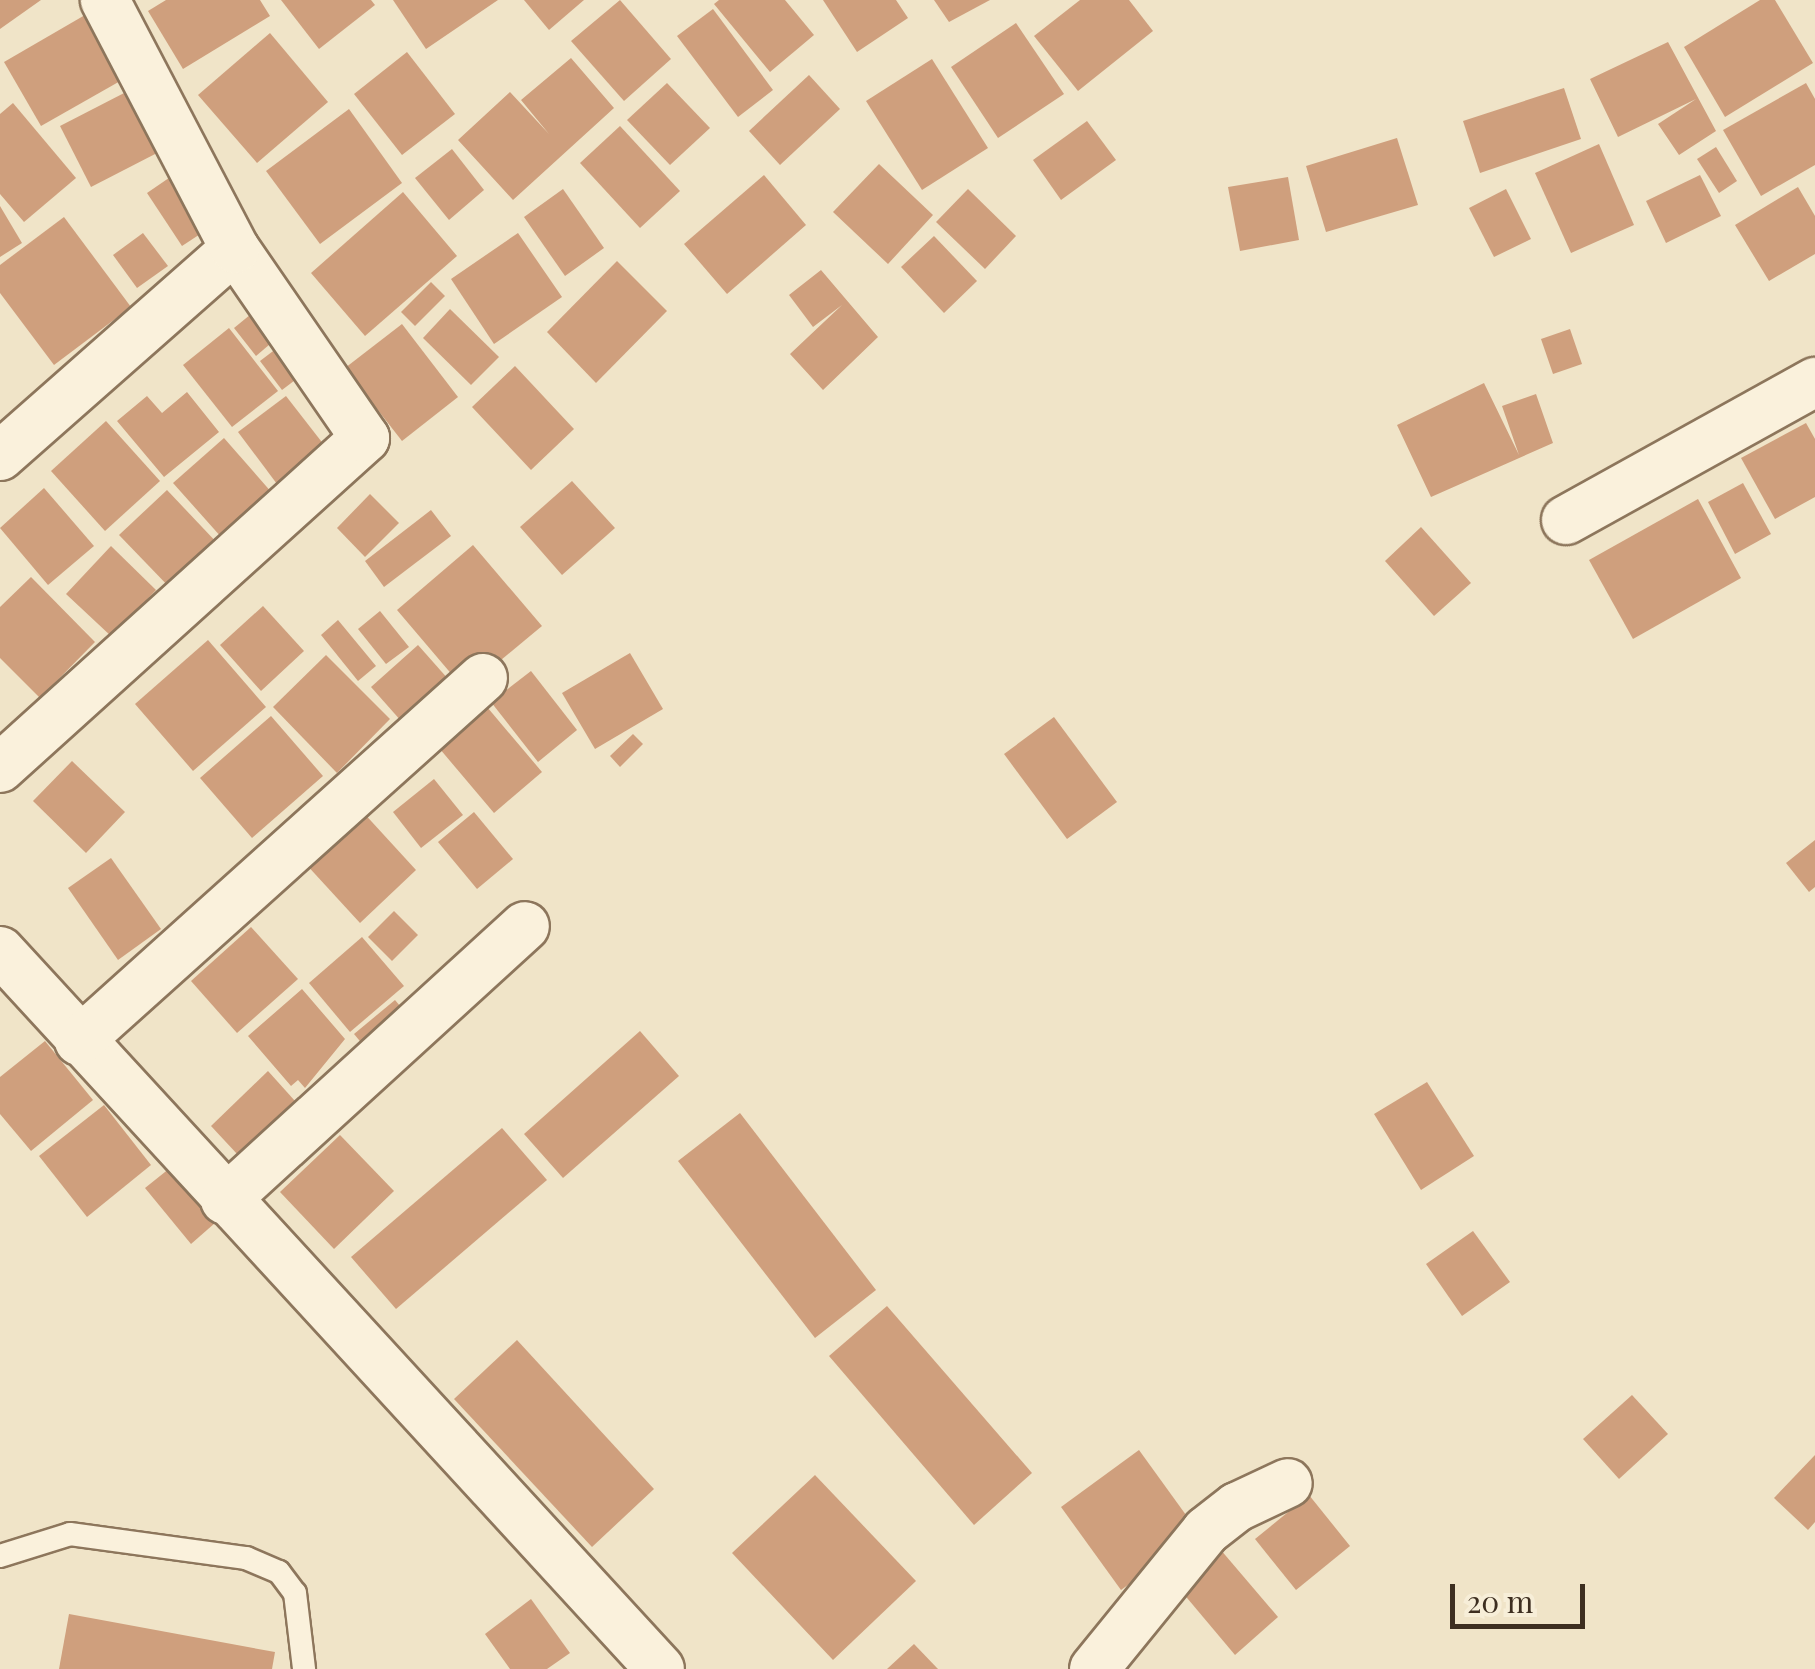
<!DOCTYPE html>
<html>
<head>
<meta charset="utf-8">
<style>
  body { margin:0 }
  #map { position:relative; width:1815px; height:1669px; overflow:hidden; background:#f0e4c8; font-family:"Playfair Display",serif }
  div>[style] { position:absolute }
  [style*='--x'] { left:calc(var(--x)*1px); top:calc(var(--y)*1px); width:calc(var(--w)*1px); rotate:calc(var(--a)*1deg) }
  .building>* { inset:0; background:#cf9f7d }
  .roads { filter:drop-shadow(2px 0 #8d765c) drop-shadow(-2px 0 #8d765c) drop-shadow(0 2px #8d765c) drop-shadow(0 -2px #8d765c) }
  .service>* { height:22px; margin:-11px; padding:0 11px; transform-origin:11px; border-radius:11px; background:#faf1dc }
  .minor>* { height:48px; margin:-24px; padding:0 24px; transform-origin:24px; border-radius:24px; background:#faf1dc }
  span { translate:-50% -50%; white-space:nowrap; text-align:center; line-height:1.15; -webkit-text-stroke:8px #f7eed8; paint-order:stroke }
  .scale { position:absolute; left:1450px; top:1584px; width:135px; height:45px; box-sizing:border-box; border:5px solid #3d2e20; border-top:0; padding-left:12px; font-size:30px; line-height:35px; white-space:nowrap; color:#3d2e20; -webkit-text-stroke:8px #f7eed8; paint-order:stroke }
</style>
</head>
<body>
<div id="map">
  <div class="building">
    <i style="clip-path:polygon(0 0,41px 0,0 29px)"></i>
    <i style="clip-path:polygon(166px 0,260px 0,270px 16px,183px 69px,148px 11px)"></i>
    <i style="clip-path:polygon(281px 0,371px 0,375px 5px,319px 49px)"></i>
    <i style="clip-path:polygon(393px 0,498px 0,426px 49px)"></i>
    <i style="clip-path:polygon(524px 0,584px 0,549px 30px)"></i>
    <i style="clip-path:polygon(620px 0,671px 59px,624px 101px,571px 41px)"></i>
    <i style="clip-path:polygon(719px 0,785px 0,814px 35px,770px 72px,714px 4px)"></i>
    <i style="clip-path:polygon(823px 0,896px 0,908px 18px,857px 52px)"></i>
    <i style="clip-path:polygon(934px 0,990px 0,949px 22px)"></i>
    <i style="clip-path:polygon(1080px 0,1129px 0,1153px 31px,1078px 91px,1034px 36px)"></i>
    <i style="clip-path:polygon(1760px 0,1775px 0,1813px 63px,1725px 117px,1684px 47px)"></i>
    <i style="clip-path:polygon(713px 9px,773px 90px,738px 117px,677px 36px)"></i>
    <i style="clip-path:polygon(85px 15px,122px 80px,41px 126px,4px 62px)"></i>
    <i style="clip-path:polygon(1016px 23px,1064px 94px,998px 138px,951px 67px)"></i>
    <i style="clip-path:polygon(270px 33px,328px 102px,257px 163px,198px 95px)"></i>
    <i style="clip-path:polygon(1668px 42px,1716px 131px,1679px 155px,1658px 124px,1696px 99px,1618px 137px,1590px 79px)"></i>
    <i style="clip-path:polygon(407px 52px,455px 114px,402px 155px,354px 94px)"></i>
    <i style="clip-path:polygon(571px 58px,614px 108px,513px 200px,458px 140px,510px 92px,549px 134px,521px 100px)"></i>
    <i style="clip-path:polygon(932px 59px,988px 148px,922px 190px,866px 101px)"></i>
    <i style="clip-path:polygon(809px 75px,840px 109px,780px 165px,749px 131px)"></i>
    <i style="clip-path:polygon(667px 83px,710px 128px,670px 165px,627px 120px)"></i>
    <i style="clip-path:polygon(1806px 83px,1815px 99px,1815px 165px,1761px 196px,1723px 130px)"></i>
    <i style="clip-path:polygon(1564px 88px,1581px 139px,1480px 173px,1463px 121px)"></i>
    <i style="clip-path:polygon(128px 91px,159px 152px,91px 187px,60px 126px)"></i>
    <i style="clip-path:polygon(13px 103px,76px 178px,24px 222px,0 194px,0 114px)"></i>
    <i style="clip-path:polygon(349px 109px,402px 183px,320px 244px,266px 171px)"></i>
    <i style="clip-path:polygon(1087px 121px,1116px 160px,1061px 200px,1033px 160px)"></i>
    <i style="clip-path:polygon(620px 126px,680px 191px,640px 228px,580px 163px)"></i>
    <i style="clip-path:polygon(1397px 138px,1418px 205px,1326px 232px,1306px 166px)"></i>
    <i style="clip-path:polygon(1599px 144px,1634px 225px,1571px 253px,1535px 173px)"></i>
    <i style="clip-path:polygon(1716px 147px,1737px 181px,1719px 193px,1697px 159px)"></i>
    <i style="clip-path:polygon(452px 149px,484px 190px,449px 220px,415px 178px)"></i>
    <i style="clip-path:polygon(879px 164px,933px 215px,888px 264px,833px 212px)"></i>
    <i style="clip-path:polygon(182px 169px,217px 223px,182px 246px,147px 193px)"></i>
    <i style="clip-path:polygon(764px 175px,806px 225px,727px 294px,684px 244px)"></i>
    <i style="clip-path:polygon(1700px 175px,1721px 216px,1666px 243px,1646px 201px)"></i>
    <i style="clip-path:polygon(1288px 177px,1299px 240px,1240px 251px,1228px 187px)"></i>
    <i style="clip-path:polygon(1798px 187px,1815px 216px,1815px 254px,1769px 281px,1735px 225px)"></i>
    <i style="clip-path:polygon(563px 189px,604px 248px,565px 276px,524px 217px)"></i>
    <i style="clip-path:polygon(968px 189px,1016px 236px,985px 269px,936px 222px)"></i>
    <i style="clip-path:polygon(1506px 189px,1531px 239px,1494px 257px,1469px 208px)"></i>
    <i style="clip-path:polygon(403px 192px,457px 256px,365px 336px,311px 273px)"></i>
    <i style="clip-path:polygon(0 206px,22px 243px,0 257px)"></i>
    <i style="clip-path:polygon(64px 217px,131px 307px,54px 365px,0 293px,0 265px)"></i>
    <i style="clip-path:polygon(143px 233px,168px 266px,137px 288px,113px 255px)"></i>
    <i style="clip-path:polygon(518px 233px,562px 297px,494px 344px,451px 279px)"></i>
    <i style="clip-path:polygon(934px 236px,977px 281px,944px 313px,901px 267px)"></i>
    <i style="clip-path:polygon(617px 261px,667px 311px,596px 383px,547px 332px)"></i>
    <i style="clip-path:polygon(821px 270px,878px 337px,823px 390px,790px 354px,842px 305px,813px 327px,789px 295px)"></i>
    <i style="clip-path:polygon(431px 282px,445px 296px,415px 326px,401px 312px)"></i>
    <i style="clip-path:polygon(261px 306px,283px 333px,256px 356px,234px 328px)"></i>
    <i style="clip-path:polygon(450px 309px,499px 357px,471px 385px,423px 338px)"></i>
    <i style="clip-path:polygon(402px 324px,458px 397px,402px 441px,345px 368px)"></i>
    <i style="clip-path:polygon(229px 328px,278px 391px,232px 427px,183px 365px)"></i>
    <i style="clip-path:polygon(1570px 329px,1582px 364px,1553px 374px,1541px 339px)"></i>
    <i style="clip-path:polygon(285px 342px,307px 371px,282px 390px,260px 361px)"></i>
    <i style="clip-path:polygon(515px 366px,574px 429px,531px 470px,472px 407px)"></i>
    <i style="clip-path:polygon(1484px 383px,1519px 455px,1502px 406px,1536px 394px,1553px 443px,1431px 497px,1397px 425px)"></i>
    <i style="clip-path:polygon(187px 392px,219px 432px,164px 477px,117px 421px,147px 396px,162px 413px)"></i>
    <i style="clip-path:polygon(286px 396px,328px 450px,280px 488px,238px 432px)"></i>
    <i style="clip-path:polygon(106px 421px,160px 481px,105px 531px,51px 471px)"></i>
    <i style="clip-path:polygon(1806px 423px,1815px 439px,1815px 497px,1775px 519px,1741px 458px)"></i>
    <i style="clip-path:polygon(224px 438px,280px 502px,230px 547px,173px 483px)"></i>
    <i style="clip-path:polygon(572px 481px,615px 528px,562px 575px,520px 527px)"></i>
    <i style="clip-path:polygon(1743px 483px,1771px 534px,1735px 554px,1708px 502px)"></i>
    <i style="clip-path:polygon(44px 488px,94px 546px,48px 585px,0 528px)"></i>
    <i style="clip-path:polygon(167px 490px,220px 546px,173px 591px,119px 535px)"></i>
    <i style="clip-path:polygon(370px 494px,399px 523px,365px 557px,337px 528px)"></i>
    <i style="clip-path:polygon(1698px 499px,1741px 578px,1633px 639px,1589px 560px)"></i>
    <i style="clip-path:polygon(431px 510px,451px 536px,384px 587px,365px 561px)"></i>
    <i style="clip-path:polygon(1421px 527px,1471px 583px,1434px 616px,1385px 561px)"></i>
    <i style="clip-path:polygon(473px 545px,542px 626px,465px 690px,397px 610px)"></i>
    <i style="clip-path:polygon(111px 546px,156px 590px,112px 637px,66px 594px)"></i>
    <i style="clip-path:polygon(31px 577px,95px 642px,40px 698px,0 658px,0 607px)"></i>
    <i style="clip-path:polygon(263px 606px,304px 651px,261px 691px,220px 645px)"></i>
    <i style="clip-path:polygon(380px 611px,409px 647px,386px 664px,358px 629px)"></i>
    <i style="clip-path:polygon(338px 620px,376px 666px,358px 681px,321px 635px)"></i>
    <i style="clip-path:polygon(208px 640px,266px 707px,193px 771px,135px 704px)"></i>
    <i style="clip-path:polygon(418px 645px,449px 680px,402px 722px,371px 687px)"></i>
    <i style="clip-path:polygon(630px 653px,663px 709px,595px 749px,562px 693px)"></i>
    <i style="clip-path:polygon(326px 655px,390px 719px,337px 773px,273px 707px)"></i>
    <i style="clip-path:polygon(531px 671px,577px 730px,538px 762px,491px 702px)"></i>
    <i style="clip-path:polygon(482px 701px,542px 772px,494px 813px,434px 742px)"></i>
    <i style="clip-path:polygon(271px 716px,323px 776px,252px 838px,200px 778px)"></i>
    <i style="clip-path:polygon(1054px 717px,1117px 802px,1067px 839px,1004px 754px)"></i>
    <i style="clip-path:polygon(633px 734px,643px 744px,620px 767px,610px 756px)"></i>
    <i style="clip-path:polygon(72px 761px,125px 812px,86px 853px,33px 801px)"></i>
    <i style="clip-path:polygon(434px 779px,463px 815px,421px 848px,393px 812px)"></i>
    <i style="clip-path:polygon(361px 810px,416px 870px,360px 923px,304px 862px)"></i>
    <i style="clip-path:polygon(474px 812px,513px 859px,477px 889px,438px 842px)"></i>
    <i style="clip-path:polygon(1815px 840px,1815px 887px,1809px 892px,1786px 863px)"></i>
    <i style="clip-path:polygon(111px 858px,161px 929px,118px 960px,68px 888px)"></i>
    <i style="clip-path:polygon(394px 911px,418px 935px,392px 961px,368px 937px)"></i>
    <i style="clip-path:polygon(251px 927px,298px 979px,237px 1033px,191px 981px)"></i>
    <i style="clip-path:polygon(362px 937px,404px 986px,350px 1032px,309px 983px)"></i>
    <i style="clip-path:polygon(302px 989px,345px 1039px,305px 1088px,298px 1080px,291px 1086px,248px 1036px)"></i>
    <i style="clip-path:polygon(395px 1000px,411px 1019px,369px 1052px,354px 1034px)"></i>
    <i style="clip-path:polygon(640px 1031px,679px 1076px,563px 1178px,524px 1134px)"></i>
    <i style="clip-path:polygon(45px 1041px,93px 1100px,31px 1151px,0 1114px,0 1077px)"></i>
    <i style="clip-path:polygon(268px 1071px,295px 1101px,238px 1155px,211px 1126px)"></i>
    <i style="clip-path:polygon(1427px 1082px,1474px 1156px,1421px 1190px,1374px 1114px)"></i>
    <i style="clip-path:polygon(104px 1105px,151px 1165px,87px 1217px,39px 1156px)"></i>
    <i style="clip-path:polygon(740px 1113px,876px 1290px,815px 1338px,678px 1161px)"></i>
    <i style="clip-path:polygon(502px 1128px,547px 1180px,396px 1309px,351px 1257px)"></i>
    <i style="clip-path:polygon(340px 1135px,394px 1191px,334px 1249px,280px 1192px)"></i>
    <i style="clip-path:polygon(170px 1168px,215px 1223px,191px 1244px,145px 1188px)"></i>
    <i style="clip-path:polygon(1473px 1231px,1510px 1282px,1462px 1316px,1426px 1264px)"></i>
    <i style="clip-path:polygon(887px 1306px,1032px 1473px,974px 1525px,829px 1356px)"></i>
    <i style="clip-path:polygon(517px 1340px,654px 1489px,592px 1547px,454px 1399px)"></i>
    <i style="clip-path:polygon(1632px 1395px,1668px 1434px,1619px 1479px,1583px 1439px)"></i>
    <i style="clip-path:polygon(1139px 1450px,1199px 1533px,1121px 1590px,1061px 1507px)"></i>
    <i style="clip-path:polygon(1815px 1455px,1815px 1522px,1808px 1530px,1774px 1498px)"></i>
    <i style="clip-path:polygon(815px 1475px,916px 1581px,833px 1660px,732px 1553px)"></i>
    <i style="clip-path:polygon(1309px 1495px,1350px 1546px,1296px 1590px,1255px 1539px)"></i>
    <i style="clip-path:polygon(1220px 1549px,1278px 1617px,1235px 1655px,1177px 1586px)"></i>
    <i style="clip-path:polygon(531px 1599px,570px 1653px,547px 1669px,510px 1669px,485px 1634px)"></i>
    <i style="clip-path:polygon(69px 1614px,275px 1652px,272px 1669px,59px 1669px)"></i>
    <i style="clip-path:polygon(914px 1644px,938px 1669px,887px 1669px)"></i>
  </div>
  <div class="roads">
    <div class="service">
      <i style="--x:0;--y:1556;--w:73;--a:-17.4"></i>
      <i style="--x:70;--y:1534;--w:178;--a:7.8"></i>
      <i style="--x:246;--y:1558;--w:36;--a:23"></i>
      <i style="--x:279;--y:1572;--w:26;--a:53"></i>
      <i style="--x:295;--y:1593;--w:77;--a:83.2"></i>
    </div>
    <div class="minor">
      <i style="--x:0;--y:456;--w:313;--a:-41.4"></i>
      <i style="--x:1566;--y:520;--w:285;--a:-29"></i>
      <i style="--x:0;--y:768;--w:492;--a:-42.1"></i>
      <i style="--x:365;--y:438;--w:229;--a:-124.5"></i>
      <i style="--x:235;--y:249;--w:281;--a:-117.6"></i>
      <i style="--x:0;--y:951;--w:975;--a:47.41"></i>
      <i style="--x:79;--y:1041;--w:543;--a:-41.94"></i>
      <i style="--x:225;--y:1200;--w:406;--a:-42.4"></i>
      <i style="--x:1094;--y:1669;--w:178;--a:-50.9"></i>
      <i style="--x:1206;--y:1531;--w:39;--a:-38"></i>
      <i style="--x:1237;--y:1507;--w:56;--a:-25.2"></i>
    </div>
  </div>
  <div class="scale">20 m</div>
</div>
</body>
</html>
